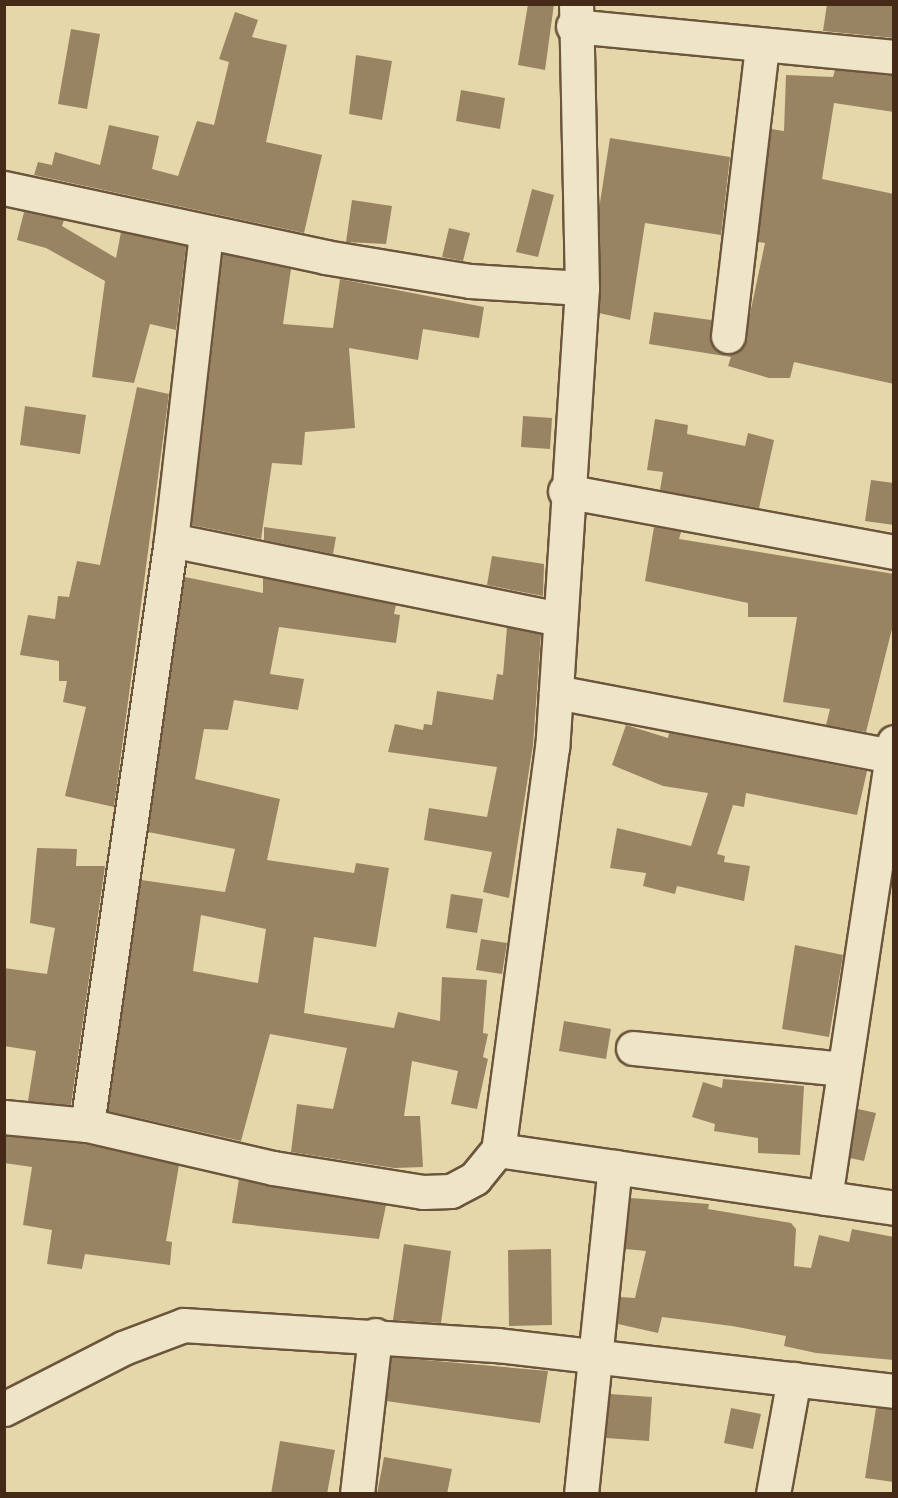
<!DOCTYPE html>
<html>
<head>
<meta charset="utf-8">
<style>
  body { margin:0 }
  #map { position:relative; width:898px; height:1498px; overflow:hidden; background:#e5d7aa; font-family:Alegreya,serif }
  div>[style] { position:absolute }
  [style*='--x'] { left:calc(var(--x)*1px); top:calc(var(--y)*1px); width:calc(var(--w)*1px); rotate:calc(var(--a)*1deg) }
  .building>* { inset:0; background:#988463 }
  .roads { filter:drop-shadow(2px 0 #6c553c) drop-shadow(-2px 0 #6c553c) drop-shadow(0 2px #6c553c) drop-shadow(0 -2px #6c553c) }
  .street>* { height:33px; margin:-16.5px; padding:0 16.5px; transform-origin:16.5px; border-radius:16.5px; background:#eee5c8 }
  span { translate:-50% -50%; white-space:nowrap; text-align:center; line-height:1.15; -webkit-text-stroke:4.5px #eee5c8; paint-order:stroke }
  .frame { position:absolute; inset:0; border:6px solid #442a17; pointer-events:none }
</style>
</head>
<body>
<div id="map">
  <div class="building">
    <i style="clip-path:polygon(528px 4px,554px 4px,545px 70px,518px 65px)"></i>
    <i style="clip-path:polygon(827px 4px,894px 4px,894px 38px,823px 31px)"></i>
    <i style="clip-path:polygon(235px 12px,258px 20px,252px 37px,287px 45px,266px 142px,322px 155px,304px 233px,34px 175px,38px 162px,52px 165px,55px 152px,100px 165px,109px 125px,159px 136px,152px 169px,178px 176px,197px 121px,214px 125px,229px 62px,219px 59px)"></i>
    <i style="clip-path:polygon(71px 29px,100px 34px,87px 109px,58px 104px)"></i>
    <i style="clip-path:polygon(356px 55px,392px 61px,382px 120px,349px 114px)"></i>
    <i style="clip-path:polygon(835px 70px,894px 76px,894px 112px,834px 103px,822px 179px,894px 194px,894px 384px,794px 362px,790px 378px,769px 378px,728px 366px,731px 357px,649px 344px,654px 312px,711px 320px,711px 343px,725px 354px,743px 347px,765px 243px,758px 242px,771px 129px,784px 131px,786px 75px,833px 77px)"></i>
    <i style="clip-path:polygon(461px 90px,505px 98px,500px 129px,456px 121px)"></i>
    <i style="clip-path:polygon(610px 138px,730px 157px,721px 235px,645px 223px,630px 320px,599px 313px,599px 209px)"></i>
    <i style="clip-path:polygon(532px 189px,554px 195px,538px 257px,516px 252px)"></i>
    <i style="clip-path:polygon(352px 200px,392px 206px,386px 244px,346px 242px)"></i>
    <i style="clip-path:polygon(24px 212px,64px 220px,62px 226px,116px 258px,121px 232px,186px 246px,176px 330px,150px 324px,134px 383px,92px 377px,105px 281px,46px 248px,17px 240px)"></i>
    <i style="clip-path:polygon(449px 228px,470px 233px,463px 261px,442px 257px)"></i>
    <i style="clip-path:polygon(223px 254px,291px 269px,283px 324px,333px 328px,340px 279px,484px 307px,479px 338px,423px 329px,418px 360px,349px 348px,355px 428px,305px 432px,302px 465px,272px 463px,261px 539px,192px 525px)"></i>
    <i style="clip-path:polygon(137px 387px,169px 394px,114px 807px,65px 796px,86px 707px,63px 702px,67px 681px,59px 681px,59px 661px,20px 655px,28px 615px,55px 619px,58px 596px,69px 597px,77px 561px,100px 565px)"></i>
    <i style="clip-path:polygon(25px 406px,86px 415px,80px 454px,20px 445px)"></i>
    <i style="clip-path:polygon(523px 416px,552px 418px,550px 449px,521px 447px)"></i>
    <i style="clip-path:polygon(655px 419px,688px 425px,687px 434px,745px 446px,748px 433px,774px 440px,759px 508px,660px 490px,663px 472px,647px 470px)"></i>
    <i style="clip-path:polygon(871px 480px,894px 483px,894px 525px,865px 521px)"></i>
    <i style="clip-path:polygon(264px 527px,336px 537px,333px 554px,264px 540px)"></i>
    <i style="clip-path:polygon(654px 527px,681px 532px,679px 539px,894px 574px,894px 621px,866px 732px,826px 725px,830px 709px,783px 702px,797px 617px,748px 617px,748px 603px,645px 581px)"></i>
    <i style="clip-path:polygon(492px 556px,544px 564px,543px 596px,487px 585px)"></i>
    <i style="clip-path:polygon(evenodd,185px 577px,263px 593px,263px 578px,396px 605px,394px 614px,400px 615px,396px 643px,279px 627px,270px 674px,304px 679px,298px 710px,234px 700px,228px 730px,204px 729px,195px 779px,280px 799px,267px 860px,354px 873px,356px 863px,389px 868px,376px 947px,314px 937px,304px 1013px,394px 1028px,398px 1012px,440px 1021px,442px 977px,487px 980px,483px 1033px,488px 1034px,483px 1057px,488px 1059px,477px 1109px,451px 1104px,458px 1071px,412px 1061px,404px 1116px,420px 1116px,423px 1167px,394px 1168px,291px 1152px,297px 1104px,333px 1109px,347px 1048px,270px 1034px,241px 1141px,108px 1111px,141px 880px,225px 892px,235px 849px,148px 832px,185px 577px,201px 915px,266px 929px,258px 983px,193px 971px,201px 915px)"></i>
    <i style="clip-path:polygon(507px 627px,541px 634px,533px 745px,509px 898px,483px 892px,492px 852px,424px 840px,429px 808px,487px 817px,497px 767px,388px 752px,395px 724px,423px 730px,424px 724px,432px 725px,437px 691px,493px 700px,497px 674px,503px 675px)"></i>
    <i style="clip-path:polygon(626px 725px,668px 738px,669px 733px,867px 771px,857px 815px,746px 793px,744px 807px,733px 805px,717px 854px,725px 856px,724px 862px,750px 866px,744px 901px,677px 886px,675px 894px,643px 886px,646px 873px,610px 868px,617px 828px,691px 846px,708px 793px,663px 786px,612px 765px)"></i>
    <i style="clip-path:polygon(37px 848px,77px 849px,76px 866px,105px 866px,71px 1105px,28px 1101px,36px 1051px,4px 1046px,4px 968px,47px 974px,55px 928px,30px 923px)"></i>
    <i style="clip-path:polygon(451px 894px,483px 899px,477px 933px,446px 928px)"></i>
    <i style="clip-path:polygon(481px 939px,507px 943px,502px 974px,476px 970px)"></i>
    <i style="clip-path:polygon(795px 945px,843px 955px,829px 1037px,782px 1029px)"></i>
    <i style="clip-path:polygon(564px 1021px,611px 1029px,606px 1059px,559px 1051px)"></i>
    <i style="clip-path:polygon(723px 1079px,804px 1086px,800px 1155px,758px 1153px,758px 1138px,714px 1131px,715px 1124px,692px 1117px,703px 1082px,722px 1088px)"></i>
    <i style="clip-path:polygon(858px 1109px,876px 1113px,864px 1161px,850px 1158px)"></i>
    <i style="clip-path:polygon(4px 1136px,84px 1144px,179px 1165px,166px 1241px,172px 1242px,170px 1265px,85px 1254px,82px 1269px,47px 1264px,52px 1230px,23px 1225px,32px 1167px,4px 1163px)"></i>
    <i style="clip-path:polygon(239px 1179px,386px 1205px,379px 1239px,232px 1223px)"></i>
    <i style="clip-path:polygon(631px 1198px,709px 1204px,708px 1209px,791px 1223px,796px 1229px,794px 1266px,811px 1268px,819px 1235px,849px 1242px,852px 1229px,894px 1237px,894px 1360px,816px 1353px,784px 1346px,786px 1336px,732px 1326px,662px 1317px,658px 1333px,618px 1324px,620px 1297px,635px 1298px,646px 1251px,625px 1249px)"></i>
    <i style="clip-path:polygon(404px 1244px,451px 1251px,441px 1323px,393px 1320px)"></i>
    <i style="clip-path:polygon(551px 1249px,552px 1325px,509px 1326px,508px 1250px)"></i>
    <i style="clip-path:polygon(391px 1357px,548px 1371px,540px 1423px,386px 1401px)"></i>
    <i style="clip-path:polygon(610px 1394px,652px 1397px,649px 1441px,606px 1438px)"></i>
    <i style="clip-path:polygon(731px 1408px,761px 1414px,753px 1449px,724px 1443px)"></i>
    <i style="clip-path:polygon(876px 1408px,894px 1409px,894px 1482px,865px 1478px)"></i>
    <i style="clip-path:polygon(280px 1441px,335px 1450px,327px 1494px,271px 1494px)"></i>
    <i style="clip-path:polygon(384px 1457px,452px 1469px,447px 1494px,377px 1494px)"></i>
  </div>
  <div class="roads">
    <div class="street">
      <i style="--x:573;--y:26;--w:322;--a:5.5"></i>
      <i style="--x:4;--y:188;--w:328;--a:12.1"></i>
      <i style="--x:325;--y:257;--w:147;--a:9.4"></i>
      <i style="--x:470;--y:281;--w:112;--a:3.6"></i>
      <i style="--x:582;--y:288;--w:284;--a:-91.2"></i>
      <i style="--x:582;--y:288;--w:460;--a:93.7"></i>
      <i style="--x:552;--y:747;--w:407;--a:97.6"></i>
      <i style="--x:498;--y:1150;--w:400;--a:8.3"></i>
      <i style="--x:728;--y:336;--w:291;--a:-83.3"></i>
      <i style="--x:565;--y:491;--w:335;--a:10.5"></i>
      <i style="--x:171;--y:540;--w:397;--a:11.5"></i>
      <i style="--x:556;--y:692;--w:341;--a:10.8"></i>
      <i style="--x:633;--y:1048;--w:210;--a:5.7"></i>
      <i style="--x:4;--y:1117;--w:83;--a:5.5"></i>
      <i style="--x:87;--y:1125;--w:191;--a:13"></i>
      <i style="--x:273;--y:1168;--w:152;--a:9.1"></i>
      <i style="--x:423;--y:1192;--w:28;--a:-2"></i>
      <i style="--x:451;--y:1191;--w:27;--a:-28"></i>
      <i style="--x:475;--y:1178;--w:36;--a:-51"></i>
      <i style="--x:87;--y:1125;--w:591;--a:-81.83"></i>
      <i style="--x:171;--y:540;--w:308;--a:-83.5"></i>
      <i style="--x:825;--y:1198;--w:461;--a:-81.4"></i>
      <i style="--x:4;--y:1409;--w:134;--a:-27.1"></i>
      <i style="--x:123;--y:1348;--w:65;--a:-20.7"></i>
      <i style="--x:184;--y:1325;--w:314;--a:3.7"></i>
      <i style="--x:497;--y:1345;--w:400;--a:6.6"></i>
      <i style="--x:357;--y:1494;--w:160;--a:-83.5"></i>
      <i style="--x:581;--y:1494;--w:329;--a:-84.1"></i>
      <i style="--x:773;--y:1494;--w:117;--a:-79.7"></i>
    </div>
  </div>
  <div class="frame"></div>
</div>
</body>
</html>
